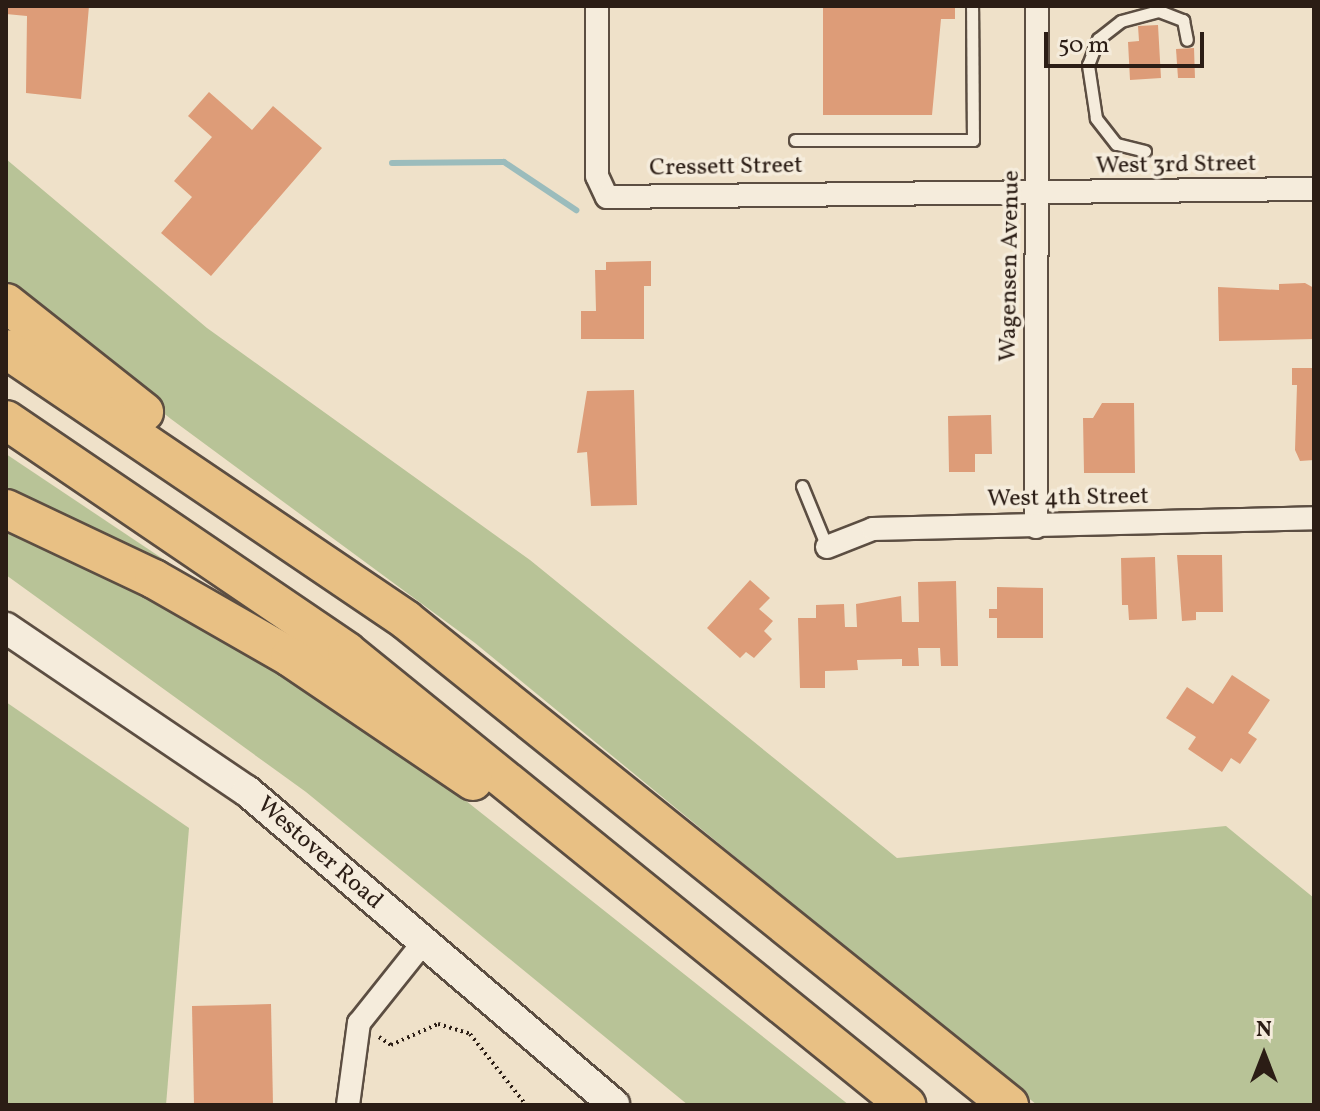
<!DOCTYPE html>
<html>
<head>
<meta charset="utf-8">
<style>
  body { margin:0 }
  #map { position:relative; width:1320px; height:1111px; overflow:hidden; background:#efe1c9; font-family:Vollkorn,serif }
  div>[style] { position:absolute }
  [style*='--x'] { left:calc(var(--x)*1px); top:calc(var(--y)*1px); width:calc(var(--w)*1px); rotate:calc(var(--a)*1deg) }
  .green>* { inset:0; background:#b8c397 }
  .stream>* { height:6px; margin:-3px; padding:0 3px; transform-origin:3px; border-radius:3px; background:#9bbcbc }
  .building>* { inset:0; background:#dd9c78 }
  .path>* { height:4px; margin-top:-2px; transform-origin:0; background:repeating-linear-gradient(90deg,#2b1d15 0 2px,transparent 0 6px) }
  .roads { filter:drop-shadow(2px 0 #5c4e42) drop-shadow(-2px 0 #5c4e42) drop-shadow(0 2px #5c4e42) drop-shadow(0 -2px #5c4e42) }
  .lane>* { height:11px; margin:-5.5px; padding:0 5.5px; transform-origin:5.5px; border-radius:5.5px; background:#f5ecdc }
  .street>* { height:22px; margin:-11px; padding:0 11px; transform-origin:11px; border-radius:11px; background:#f5ecdc }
  .secondary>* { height:30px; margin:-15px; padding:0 15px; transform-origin:15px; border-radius:15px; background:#f5ecdc }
  .highway>* { height:38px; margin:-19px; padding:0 19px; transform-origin:19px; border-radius:19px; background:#e8c084 }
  span { translate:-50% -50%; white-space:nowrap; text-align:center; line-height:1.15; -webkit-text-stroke:7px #f5ecdc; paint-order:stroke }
  .street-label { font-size:24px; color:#2b1d15 }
  .frame { position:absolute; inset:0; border:8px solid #2b1d15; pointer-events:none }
  .north { position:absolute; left:1224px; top:1015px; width:80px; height:80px; -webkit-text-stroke:6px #f5ecdc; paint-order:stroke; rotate:0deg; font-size:22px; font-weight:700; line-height:32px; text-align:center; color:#2b1d15 }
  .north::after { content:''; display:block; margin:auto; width:28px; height:36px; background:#2b1d15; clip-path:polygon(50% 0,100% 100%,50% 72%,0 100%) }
  .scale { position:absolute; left:1044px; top:32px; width:160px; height:36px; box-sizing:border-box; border:4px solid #2b1d15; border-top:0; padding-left:10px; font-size:24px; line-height:28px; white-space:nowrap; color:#2b1d15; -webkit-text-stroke:6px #f5ecdc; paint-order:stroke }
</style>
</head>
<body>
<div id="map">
  <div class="green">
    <i style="clip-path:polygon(6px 159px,207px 328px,530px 560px,897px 858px,1226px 826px,1314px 898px,1314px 1105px,1037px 1105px,475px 643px,171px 419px,6px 288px)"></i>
    <i style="clip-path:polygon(6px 454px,187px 575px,234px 612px,6px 493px)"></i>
    <i style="clip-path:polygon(6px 523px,259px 659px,422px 766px,849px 1105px,688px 1105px,306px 792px,6px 575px)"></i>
    <i style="clip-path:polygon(6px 702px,189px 828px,166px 1105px,6px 1105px)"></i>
  </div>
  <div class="stream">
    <i style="--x:392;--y:163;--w:112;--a:-0.5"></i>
    <i style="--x:504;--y:162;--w:87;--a:33.7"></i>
  </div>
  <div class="building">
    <i style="clip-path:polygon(6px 6px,89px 6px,81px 99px,26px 93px,27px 16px,6px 14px)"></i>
    <i style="clip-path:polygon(823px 6px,955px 6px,955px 19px,941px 19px,932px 115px,823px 115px)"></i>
    <i style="clip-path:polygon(1158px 25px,1161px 78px,1130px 80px,1128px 42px,1139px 41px,1138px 26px)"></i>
    <i style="clip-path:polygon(1194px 48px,1195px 78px,1178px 78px,1176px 49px)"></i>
    <i style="clip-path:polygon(209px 92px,252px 130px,273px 106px,322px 148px,211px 276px,161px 233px,192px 197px,174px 181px,212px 137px,188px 116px)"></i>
    <i style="clip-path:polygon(651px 261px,651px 286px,644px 286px,644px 339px,581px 339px,581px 311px,596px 311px,595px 270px,606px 270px,606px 262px)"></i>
    <i style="clip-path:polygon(1305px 283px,1314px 288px,1314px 339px,1219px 341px,1218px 287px,1279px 290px,1279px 284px)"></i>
    <i style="clip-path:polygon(1292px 368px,1314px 368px,1314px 460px,1300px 461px,1295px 450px,1297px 385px,1292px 385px)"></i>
    <i style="clip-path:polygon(634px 390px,637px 505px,591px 506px,587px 452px,577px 453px,587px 391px)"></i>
    <i style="clip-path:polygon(1102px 403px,1134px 403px,1135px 473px,1084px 473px,1083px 418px,1093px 418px)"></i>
    <i style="clip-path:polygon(991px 415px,992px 454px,975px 454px,975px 472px,949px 472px,948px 416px)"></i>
    <i style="clip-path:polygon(1177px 555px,1222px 555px,1223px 612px,1196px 612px,1196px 620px,1182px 621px)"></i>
    <i style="clip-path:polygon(1155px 557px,1157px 619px,1129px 620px,1128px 605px,1122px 605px,1121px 558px)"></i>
    <i style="clip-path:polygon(750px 580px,770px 598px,759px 609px,773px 621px,764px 631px,772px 639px,754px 658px,746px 652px,740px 658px,707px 628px)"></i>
    <i style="clip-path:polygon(956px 581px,958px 666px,941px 666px,940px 648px,918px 648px,919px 666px,902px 666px,902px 659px,857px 660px,858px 670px,825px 671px,825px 688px,800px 688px,798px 618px,816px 618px,816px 605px,844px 604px,845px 627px,857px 627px,856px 604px,901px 596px,902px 622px,919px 622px,918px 582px)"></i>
    <i style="clip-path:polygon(997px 587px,1043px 588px,1043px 638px,997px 638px,997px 618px,989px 618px,989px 609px,997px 609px)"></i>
    <i style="clip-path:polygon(1232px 675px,1270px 700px,1248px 733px,1257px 739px,1240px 764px,1231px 758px,1222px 772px,1188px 749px,1196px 737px,1166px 718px,1187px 687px,1213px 704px)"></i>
    <i style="clip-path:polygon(271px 1004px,273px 1105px,194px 1105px,192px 1006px)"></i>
  </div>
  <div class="path">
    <i style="--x:379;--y:1037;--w:14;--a:34"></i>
    <i style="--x:391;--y:1045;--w:51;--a:-24.1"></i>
    <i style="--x:438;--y:1024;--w:34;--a:17"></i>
    <i style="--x:470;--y:1034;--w:90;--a:51.7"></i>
  </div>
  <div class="roads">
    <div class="lane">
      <i style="--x:795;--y:140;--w:178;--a:0"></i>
      <i style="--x:973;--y:140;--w:134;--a:-90.4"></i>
      <i style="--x:1145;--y:151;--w:30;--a:-166"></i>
      <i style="--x:1116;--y:144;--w:33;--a:-128"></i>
      <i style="--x:1096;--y:118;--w:54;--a:-98.6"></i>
      <i style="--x:1088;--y:65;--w:28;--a:-69"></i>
      <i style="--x:1098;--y:39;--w:29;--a:-38"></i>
      <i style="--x:1121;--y:21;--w:39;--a:-15"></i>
      <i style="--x:1159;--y:11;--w:26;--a:21"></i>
      <i style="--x:1183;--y:20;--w:20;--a:79"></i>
      <i style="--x:802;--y:486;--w:66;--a:67.7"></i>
    </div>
    <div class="street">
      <i style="--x:597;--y:6;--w:170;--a:90"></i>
      <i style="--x:597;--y:176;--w:23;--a:65"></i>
      <i style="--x:607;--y:197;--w:707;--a:-0.65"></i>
      <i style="--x:1036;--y:527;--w:521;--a:-89.89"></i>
      <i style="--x:827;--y:547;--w:49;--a:-21.4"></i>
      <i style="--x:873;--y:529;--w:441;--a:-1.4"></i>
      <i style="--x:348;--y:1105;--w:83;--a:-82.4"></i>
      <i style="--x:359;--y:1023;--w:101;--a:-51.4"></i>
    </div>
    <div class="secondary">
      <i style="--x:6;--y:628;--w:291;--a:34.1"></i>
      <i style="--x:247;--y:791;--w:483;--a:40.5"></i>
    </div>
    <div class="highway">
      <i style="--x:6;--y:303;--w:176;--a:38.3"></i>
      <i style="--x:6;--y:349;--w:483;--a:34.1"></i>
      <i style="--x:406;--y:620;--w:774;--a:38.81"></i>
      <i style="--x:6;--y:420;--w:412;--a:34.2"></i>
      <i style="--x:347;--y:652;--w:720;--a:39.02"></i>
      <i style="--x:6;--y:509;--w:164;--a:25.3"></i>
      <i style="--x:154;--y:579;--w:157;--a:29.8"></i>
      <i style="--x:290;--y:657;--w:221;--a:34.1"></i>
    </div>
  </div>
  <div class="street-label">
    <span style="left:1176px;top:166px;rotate:-1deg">West 3rd Street</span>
    <span style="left:726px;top:168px;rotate:-1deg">Cressett Street</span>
    <span style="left:1011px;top:266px;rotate:-89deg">Wagensen Avenue</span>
    <span style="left:1068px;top:499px;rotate:-1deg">West 4th Street</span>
    <span style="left:319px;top:854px;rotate:41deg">Westover Road</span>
  </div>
  <div class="frame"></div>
  <div class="north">N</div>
  <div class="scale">50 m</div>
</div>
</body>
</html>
